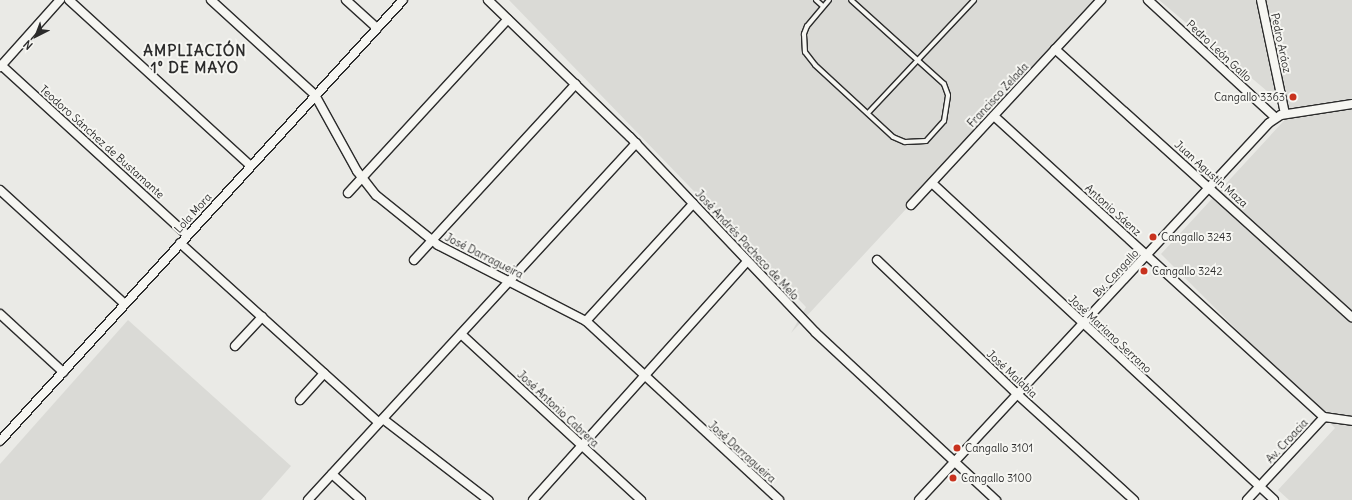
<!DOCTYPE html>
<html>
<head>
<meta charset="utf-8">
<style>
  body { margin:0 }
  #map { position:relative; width:1352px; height:500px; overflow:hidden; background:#eaeae6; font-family:Delius,sans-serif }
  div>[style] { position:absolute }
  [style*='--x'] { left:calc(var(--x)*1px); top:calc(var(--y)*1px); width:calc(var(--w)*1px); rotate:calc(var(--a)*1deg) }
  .built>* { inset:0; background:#dadad6 }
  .roads { filter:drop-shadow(1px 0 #2b2b2b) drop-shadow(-1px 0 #2b2b2b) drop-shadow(0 1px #2b2b2b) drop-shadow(0 -1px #2b2b2b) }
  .service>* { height:4px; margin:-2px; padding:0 2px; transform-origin:2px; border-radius:2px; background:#f6f6f2 }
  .minor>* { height:8px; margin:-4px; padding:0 4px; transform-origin:4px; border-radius:4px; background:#f6f6f2 }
  .dots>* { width:11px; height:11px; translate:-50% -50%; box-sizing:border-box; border:2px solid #f6f6f2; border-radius:50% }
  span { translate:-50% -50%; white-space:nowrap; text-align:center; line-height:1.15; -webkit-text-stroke:4px #f6f6f2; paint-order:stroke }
  .street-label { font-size:11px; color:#2b2b2b }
  .poi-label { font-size:11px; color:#2b2b2b }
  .right { translate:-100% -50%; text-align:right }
  .left { translate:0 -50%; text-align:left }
  .district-label { font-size:15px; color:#2b2b2b; font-weight:700; letter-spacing:1px }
  .north { position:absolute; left:16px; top:16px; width:40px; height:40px; -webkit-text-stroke:3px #f6f6f2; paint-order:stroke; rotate:222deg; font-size:11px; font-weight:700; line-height:16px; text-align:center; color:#2b2b2b }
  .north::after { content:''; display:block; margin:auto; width:14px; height:18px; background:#2b2b2b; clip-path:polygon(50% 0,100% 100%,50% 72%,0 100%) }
</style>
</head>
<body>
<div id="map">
  <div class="built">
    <i style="clip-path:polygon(509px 0,1100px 0,791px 333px,806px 307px)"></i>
    <i style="clip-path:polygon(1159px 0,1352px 0,1352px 500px,1289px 500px,1278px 490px,1335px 428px,1161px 254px,1292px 112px)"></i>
    <i style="clip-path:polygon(128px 320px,291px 466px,261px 500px,0 500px,0 464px)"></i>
  </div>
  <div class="roads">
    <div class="service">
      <i style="--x:816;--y:0;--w:9;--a:41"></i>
      <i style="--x:829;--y:0;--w:34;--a:130"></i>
      <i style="--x:807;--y:26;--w:9;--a:111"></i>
      <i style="--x:804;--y:34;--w:18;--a:87"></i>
      <i style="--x:805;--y:52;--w:16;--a:52"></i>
      <i style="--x:815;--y:65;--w:106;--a:42.7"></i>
      <i style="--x:893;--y:137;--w:13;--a:23"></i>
      <i style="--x:905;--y:142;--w:21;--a:-3"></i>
      <i style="--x:926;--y:141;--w:27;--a:-48"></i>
      <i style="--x:944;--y:121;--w:26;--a:-81"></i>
      <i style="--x:948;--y:95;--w:12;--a:-110"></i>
      <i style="--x:944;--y:84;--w:125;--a:-137.9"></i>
      <i style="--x:868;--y:113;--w:155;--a:-46.8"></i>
    </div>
    <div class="minor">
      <i style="--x:69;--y:0;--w:246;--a:42.4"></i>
      <i style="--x:211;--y:0;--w:141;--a:42.4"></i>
      <i style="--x:315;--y:95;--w:87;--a:61.1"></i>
      <i style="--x:357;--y:171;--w:31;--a:52"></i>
      <i style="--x:376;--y:195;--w:80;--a:38.9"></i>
      <i style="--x:438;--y:245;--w:166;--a:27.2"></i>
      <i style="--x:586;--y:321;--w:263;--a:42.8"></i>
      <i style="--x:346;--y:0;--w:42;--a:42.1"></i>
      <i style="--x:488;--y:0;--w:197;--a:44"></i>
      <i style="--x:630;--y:137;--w:270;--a:46.5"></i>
      <i style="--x:816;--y:333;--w:246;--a:42.9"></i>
      <i style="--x:1148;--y:0;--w:173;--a:42.7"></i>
      <i style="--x:1261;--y:0;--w:116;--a:78.1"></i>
      <i style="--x:1055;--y:49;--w:400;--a:42.1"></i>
      <i style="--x:1;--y:65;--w:252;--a:42.4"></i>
      <i style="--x:0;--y:67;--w:90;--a:-48.2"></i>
      <i style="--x:994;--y:116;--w:447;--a:42.4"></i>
      <i style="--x:1324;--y:417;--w:28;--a:8"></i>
      <i style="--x:932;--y:183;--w:466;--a:42.8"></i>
      <i style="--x:0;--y:190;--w:169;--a:42.4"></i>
      <i style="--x:348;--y:193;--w:236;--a:-47.4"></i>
      <i style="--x:911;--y:205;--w:280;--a:-47.2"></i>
      <i style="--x:180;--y:243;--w:268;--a:42.1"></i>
      <i style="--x:414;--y:260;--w:239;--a:-47.4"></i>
      <i style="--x:877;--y:260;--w:194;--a:43.7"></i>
      <i style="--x:1017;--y:394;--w:158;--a:42.2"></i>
      <i style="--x:0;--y:314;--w:86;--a:42.6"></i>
      <i style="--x:586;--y:321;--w:159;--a:-47.6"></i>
      <i style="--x:461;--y:334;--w:245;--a:42.7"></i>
      <i style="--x:235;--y:346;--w:40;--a:-47"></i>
      <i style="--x:300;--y:400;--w:36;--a:-48"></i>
      <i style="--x:383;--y:419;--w:133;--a:37.6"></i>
      <i style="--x:0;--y:441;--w:597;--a:-47.58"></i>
      <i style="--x:332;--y:474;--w:39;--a:42"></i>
      <i style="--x:308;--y:500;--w:485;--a:-47.4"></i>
      <i style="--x:533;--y:500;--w:319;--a:-48.1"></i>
      <i style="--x:919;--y:500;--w:514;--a:-47.13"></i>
      <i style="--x:1269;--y:123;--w:14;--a:-34"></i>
      <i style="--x:1281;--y:115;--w:72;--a:-8.8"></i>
      <i style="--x:1247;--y:500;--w:113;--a:-47.1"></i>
    </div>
  </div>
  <div class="dots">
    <i style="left:1293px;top:97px;background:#c8321e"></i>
    <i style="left:1153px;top:237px;background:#c8321e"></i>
    <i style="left:1144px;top:271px;background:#c8321e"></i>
    <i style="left:957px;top:448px;background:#c8321e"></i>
    <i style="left:953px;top:478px;background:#c8321e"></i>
  </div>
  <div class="street-label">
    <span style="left:1281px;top:43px;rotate:78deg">Pedro Aráoz</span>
    <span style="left:1219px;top:51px;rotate:43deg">Pedro León Gallo</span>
    <span style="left:998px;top:95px;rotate:-47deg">Francisco Zelada</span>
    <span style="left:102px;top:142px;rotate:42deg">Teodoro Sánchez de Bustamante</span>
    <span style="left:1211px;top:174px;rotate:42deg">Juan Agustín Maza</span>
    <span style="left:1113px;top:210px;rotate:42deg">Antonio Sáenz</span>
    <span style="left:193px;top:213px;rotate:-48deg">Lola Mora</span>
    <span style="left:747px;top:245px;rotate:47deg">José Andrés Pacheco de Melo</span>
    <span style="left:484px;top:256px;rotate:27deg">José Darragueira</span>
    <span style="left:1116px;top:273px;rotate:-47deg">Bv. Cangallo</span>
    <span style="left:1110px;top:334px;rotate:43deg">José Mariano Serrano</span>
    <span style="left:1012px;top:374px;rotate:43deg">José Malabia</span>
    <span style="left:558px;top:409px;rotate:43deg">José Antonio Cabrera</span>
    <span style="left:1287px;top:441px;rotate:-47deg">Av. Croacia</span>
    <span style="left:742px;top:452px;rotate:42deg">José Darragueira</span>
  </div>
  <div class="poi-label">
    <span class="right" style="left:1285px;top:97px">Cangallo 3363</span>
    <span class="left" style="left:1161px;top:237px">Cangallo 3243</span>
    <span class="left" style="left:1152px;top:271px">Cangallo 3242</span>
    <span class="left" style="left:965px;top:448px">Cangallo 3101</span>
    <span class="left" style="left:961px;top:478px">Cangallo 3100</span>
  </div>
  <div class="district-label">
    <span style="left:195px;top:59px">AMPLIACIÓN<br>1° DE MAYO</span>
  </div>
  <div class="north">N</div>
</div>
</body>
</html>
